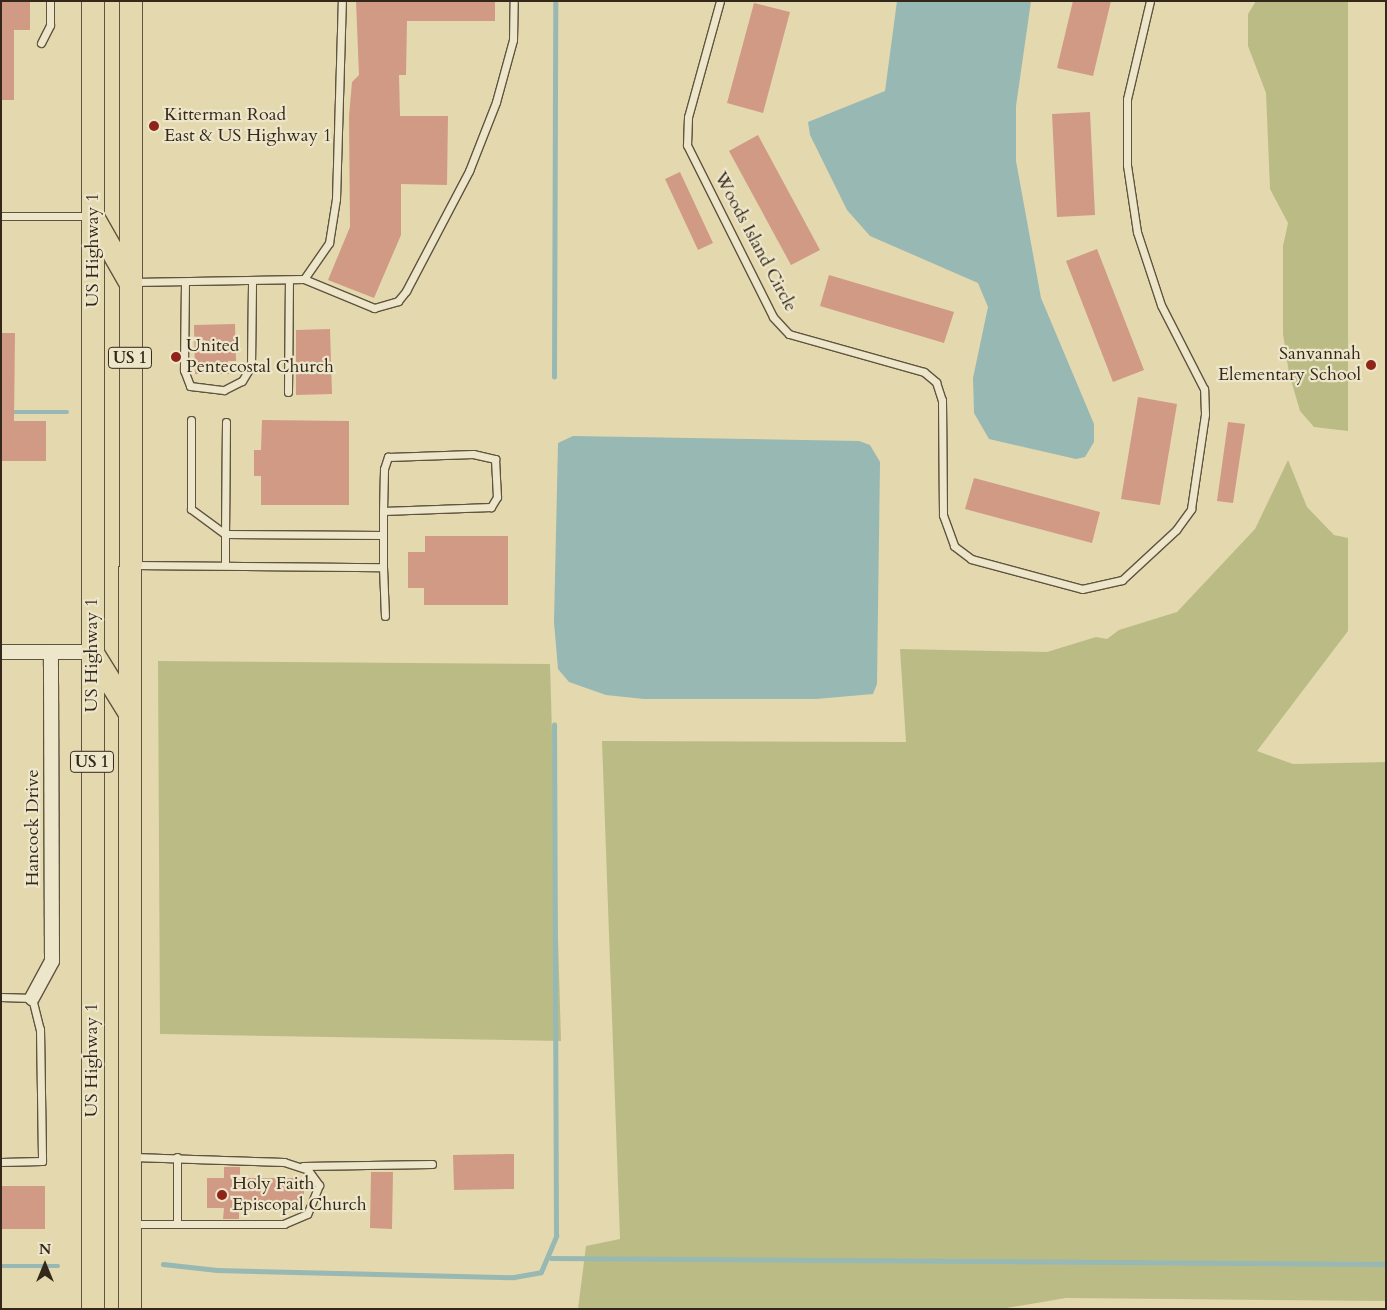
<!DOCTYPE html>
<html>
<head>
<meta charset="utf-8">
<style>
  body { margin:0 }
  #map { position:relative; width:1387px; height:1310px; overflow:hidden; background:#e4d8ae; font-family:Cardo,serif }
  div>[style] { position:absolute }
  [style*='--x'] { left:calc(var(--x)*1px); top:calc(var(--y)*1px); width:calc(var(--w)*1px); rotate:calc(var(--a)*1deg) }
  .green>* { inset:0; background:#bbbc85 }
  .water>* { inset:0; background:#98b8b3 }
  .stream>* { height:4.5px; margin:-2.25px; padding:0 2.25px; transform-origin:2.25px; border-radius:2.25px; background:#98b8b3 }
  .building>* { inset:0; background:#d19a85 }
  .roads { filter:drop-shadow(1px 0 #60543f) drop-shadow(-1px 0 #60543f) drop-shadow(0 1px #60543f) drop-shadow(0 -1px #60543f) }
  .service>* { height:7px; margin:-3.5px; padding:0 3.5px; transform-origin:3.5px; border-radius:3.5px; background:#ede6ca }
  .minor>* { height:14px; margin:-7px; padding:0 7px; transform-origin:7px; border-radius:7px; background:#ede6ca }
  .primary>* { height:22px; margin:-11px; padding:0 11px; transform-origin:11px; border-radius:11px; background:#e4d8ae }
  .dots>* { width:14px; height:14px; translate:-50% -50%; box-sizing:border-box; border:2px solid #ede6ca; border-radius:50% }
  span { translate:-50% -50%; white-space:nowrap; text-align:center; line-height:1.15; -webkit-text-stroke:4.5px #ede6ca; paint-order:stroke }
  .shield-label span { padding:1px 4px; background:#ede6ca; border:1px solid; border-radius:4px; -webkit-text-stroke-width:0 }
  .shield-label { font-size:16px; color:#34281a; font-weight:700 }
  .poi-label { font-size:18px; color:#34281a }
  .left { translate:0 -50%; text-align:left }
  .right { translate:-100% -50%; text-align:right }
  .street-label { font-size:18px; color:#34281a }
  .frame { position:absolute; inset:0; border:2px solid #34281a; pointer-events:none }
  .north { position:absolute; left:20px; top:1240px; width:50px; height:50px; -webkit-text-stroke:4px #ede6ca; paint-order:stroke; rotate:0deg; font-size:14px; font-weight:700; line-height:20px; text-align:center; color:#34281a }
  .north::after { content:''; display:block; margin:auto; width:18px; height:22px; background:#34281a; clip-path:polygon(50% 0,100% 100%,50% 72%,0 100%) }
</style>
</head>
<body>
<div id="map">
  <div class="green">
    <i style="clip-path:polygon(1256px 1px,1348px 1px,1348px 431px,1314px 427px,1300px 411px,1289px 373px,1283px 334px,1283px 246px,1288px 223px,1270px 189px,1266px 93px,1248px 46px,1248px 14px)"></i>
    <i style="clip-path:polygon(1288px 460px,1307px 507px,1334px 535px,1348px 538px,1348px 631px,1257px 751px,1293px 764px,1386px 762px,1386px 1301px,1066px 1298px,1001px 1309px,578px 1309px,586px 1246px,620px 1239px,602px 741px,906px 742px,900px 649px,1047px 652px,1096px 637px,1107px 639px,1119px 630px,1177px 612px,1255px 529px)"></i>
    <i style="clip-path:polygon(158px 661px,550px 664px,561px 1041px,160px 1034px)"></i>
  </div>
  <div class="water">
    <i style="clip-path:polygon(897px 1px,1031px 1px,1016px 106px,1016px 161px,1041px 298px,1094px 424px,1094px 442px,1085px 457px,1076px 459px,989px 439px,974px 413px,973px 378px,988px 307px,978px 283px,870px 236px,847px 210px,810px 135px,808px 122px,885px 91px)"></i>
    <i style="clip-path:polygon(573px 436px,859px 441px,870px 445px,880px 462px,877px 684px,873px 694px,816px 699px,644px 699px,606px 695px,569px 682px,558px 669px,554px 622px,558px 443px)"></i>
  </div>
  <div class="stream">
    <i style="--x:554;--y:377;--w:376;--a:-89.8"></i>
    <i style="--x:10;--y:412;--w:57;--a:0"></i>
    <i style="--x:551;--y:1258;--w:835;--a:0.41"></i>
    <i style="--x:163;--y:1264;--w:54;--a:6.3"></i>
    <i style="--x:217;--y:1270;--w:297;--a:1.4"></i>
    <i style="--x:514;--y:1277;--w:27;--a:-10"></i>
    <i style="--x:541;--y:1272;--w:39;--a:-67"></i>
    <i style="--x:556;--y:1236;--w:511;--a:-90.22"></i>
    <i style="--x:1;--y:1266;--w:57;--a:0"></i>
  </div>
  <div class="building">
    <i style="clip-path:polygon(1px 1px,30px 1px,30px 30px,14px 30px,14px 100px,1px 100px)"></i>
    <i style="clip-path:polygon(356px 1px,495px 1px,495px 21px,407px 21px,406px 75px,399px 75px,400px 116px,448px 116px,447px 185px,401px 184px,401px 235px,374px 298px,328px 280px,350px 227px,349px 116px,352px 82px,359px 75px)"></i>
    <i style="clip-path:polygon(1073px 1px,1111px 1px,1093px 76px,1057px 68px)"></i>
    <i style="clip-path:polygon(754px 3px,790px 12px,763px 113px,727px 103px)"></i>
    <i style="clip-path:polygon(1090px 112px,1095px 215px,1057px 217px,1052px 114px)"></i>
    <i style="clip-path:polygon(758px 135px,820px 250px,791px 265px,729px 151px)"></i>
    <i style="clip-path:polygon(680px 172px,713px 243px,698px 250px,665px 179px)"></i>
    <i style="clip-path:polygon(1097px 249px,1144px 370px,1113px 382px,1066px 261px)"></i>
    <i style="clip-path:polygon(829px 275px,954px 312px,944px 343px,820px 306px)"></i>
    <i style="clip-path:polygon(235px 324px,236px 361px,228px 361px,229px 374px,195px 374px,194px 325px)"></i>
    <i style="clip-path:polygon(330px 329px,332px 394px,296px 395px,296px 330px)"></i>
    <i style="clip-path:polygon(1px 333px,15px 333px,14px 421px,46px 421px,46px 461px,1px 461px)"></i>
    <i style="clip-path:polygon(1138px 397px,1177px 404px,1160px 505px,1121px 499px)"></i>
    <i style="clip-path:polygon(262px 420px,349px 421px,349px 505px,261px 505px,261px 476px,254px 476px,254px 450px,261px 450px)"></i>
    <i style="clip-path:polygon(1228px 422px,1245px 424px,1233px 503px,1217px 501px)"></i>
    <i style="clip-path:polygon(974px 478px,1100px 512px,1092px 543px,965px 509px)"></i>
    <i style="clip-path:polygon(425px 536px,508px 536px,508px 605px,424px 605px,424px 588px,408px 588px,408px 552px,425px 552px)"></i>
    <i style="clip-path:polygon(514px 1154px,514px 1189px,454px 1190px,453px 1155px)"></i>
    <i style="clip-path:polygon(224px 1167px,240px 1167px,240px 1178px,304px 1178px,304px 1208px,239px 1208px,239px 1219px,223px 1219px,224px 1208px,207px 1208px,207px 1178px,224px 1178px)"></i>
    <i style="clip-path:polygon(371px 1172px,393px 1172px,392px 1229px,370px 1228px)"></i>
    <i style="clip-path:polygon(1px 1186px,45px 1186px,45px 1229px,1px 1229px)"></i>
  </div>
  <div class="roads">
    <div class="service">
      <i style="--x:720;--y:1;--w:120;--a:105.4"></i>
      <i style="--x:688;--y:117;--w:28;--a:92"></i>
      <i style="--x:687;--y:145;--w:192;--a:63.4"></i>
      <i style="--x:773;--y:317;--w:23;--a:47"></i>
      <i style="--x:789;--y:334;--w:140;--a:15.7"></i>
      <i style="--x:924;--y:372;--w:16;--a:40"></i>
      <i style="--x:936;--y:382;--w:19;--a:72"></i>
      <i style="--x:942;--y:400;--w:115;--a:89.5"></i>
      <i style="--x:943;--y:515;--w:33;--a:70"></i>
      <i style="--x:954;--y:546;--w:21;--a:37"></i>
      <i style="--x:971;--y:559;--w:115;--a:15.1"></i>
      <i style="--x:1082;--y:589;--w:41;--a:-12.7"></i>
      <i style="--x:1122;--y:580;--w:74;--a:-42.8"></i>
      <i style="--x:1176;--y:530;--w:26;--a:-54"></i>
      <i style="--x:1191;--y:509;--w:96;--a:-81.6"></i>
      <i style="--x:1205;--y:414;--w:25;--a:-92"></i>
      <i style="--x:1204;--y:389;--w:94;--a:-117.1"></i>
      <i style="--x:1161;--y:305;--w:77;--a:-108.2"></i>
      <i style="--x:1137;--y:232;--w:68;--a:-98.5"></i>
      <i style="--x:1127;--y:165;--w:66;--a:-90"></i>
      <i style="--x:1127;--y:99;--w:101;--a:-76.8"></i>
      <i style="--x:41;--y:43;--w:20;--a:-63"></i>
      <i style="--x:50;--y:25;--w:24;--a:-90"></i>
      <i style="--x:1;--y:216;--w:89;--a:0"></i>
      <i style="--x:304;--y:279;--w:76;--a:22.5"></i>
      <i style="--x:374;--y:308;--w:25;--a:-16"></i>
      <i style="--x:398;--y:301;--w:13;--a:-51"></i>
      <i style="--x:406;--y:291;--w:136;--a:-62.3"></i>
      <i style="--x:469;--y:171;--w:74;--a:-68.6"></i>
      <i style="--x:496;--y:102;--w:64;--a:-74.7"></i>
      <i style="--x:513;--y:40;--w:39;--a:-89"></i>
      <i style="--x:133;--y:282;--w:171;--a:-1"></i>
      <i style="--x:304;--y:279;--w:44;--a:-55.2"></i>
      <i style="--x:329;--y:243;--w:45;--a:-81"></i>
      <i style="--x:336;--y:199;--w:198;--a:-88.3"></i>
      <i style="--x:185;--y:282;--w:88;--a:90.7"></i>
      <i style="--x:184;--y:370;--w:17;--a:69"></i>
      <i style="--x:190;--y:386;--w:34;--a:7"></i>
      <i style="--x:224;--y:390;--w:20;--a:-27"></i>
      <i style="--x:242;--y:381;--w:17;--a:-59"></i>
      <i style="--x:251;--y:366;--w:84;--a:-89.3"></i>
      <i style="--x:288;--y:392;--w:110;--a:-89.5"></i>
      <i style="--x:191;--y:420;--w:89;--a:90"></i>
      <i style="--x:191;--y:509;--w:42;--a:36.3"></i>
      <i style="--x:225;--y:534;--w:31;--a:90"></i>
      <i style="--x:226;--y:422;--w:112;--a:90.5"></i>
      <i style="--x:225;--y:534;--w:158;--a:0.4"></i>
      <i style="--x:133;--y:565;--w:250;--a:0.5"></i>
      <i style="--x:383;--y:567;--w:56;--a:-90"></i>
      <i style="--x:383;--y:511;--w:42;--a:-88.6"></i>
      <i style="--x:384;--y:469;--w:13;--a:-72"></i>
      <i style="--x:388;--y:457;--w:85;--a:-2"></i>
      <i style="--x:473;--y:454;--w:23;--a:13"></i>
      <i style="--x:495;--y:459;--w:38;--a:87"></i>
      <i style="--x:497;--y:497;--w:12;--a:121"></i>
      <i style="--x:491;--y:507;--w:108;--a:177.9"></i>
      <i style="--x:383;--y:567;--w:49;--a:87.7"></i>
      <i style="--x:1;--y:997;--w:31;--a:2"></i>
      <i style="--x:32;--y:998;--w:32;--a:76"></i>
      <i style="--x:40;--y:1029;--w:132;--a:89.1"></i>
      <i style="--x:42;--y:1161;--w:41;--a:178.6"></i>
      <i style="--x:133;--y:1157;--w:151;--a:1.9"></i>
      <i style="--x:284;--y:1162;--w:25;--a:18"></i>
      <i style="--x:308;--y:1170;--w:19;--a:54"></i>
      <i style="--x:319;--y:1185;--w:31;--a:112"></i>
      <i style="--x:307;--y:1214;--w:25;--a:157"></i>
      <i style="--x:284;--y:1224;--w:151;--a:180"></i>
      <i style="--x:177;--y:1157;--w:67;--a:90"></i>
      <i style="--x:303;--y:1166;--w:129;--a:-0.9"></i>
    </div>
    <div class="minor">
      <i style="--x:1;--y:652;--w:91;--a:0"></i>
      <i style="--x:32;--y:998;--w:42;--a:-61.6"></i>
      <i style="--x:52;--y:961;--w:309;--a:-90.2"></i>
    </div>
    <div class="primary">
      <i style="--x:94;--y:219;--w:73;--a:60.3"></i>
      <i style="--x:92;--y:652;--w:70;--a:58.3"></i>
      <i style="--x:93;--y:1309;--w:1308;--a:-90"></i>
      <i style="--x:130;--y:1309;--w:1308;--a:-89.96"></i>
    </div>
  </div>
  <div class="dots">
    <i style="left:154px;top:126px;background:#8f2418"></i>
    <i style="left:176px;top:357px;background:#8f2418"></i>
    <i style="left:1371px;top:365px;background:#8f2418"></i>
    <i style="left:222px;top:1195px;background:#8f2418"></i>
  </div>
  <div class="shield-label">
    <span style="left:130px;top:358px">US 1</span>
    <span style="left:92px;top:762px">US 1</span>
  </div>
  <div class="poi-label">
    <span class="left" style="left:164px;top:126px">Kitterman Road<br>East &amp; US Highway 1</span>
    <span class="left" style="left:186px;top:357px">United<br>Pentecostal Church</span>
    <span class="right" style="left:1361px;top:365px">Sanvannah<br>Elementary School</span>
    <span class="left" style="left:232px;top:1195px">Holy Faith<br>Episcopal Church</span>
  </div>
  <div class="street-label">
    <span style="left:755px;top:242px;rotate:62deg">Woods Island Circle</span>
    <span style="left:93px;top:250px;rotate:-90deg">US Highway 1</span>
    <span style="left:92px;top:655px;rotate:-90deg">US Highway 1</span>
    <span style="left:33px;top:828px;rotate:-90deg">Hancock Drive</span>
    <span style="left:92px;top:1060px;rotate:-90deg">US Highway 1</span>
  </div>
  <div class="frame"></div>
  <div class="north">N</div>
</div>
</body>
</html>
